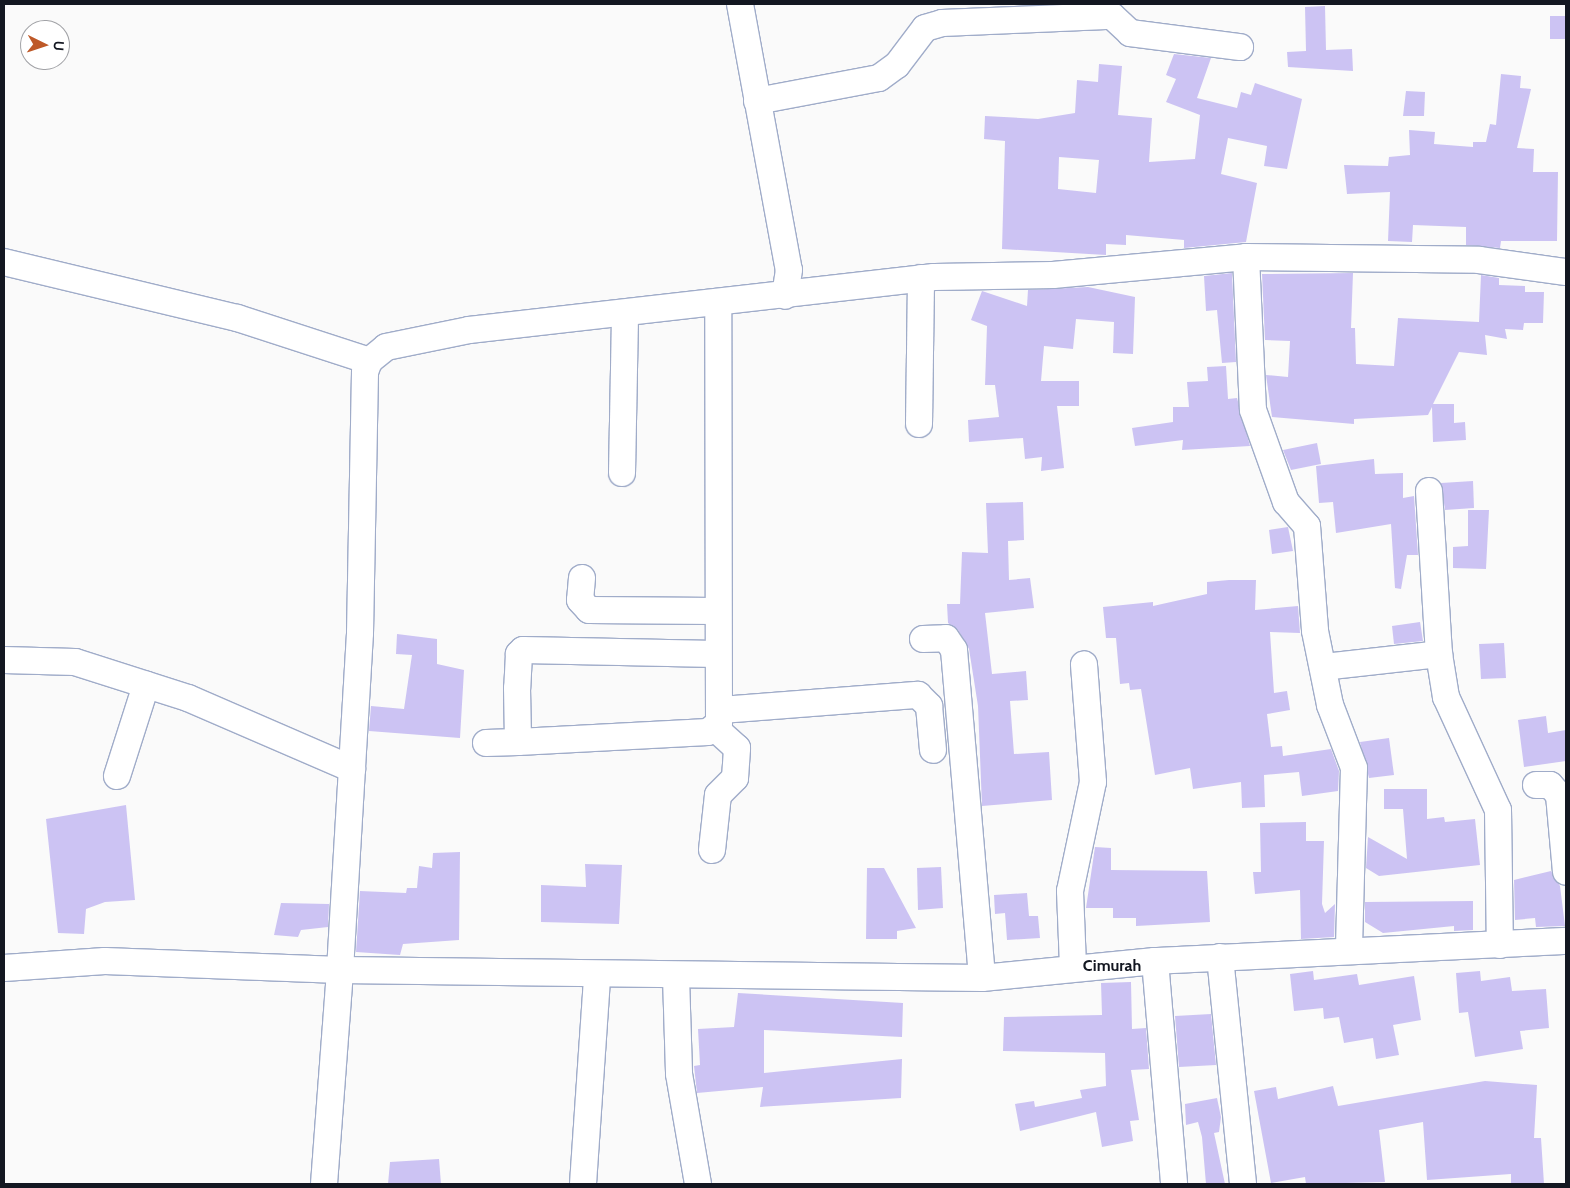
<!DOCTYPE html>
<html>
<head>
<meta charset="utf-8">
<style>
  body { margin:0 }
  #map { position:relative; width:1570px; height:1188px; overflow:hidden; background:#fafafa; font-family:Cabin,sans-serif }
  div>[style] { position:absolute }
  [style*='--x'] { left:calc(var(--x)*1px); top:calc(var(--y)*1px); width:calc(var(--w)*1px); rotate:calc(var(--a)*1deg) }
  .building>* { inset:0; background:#ccc3f3 }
  .roads { filter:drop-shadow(1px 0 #a0acc9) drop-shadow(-1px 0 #a0acc9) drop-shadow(0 1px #a0acc9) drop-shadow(0 -1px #a0acc9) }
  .minor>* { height:26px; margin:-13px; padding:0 13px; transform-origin:13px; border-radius:13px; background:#fff }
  span { translate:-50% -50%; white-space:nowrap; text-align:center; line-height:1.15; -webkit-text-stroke:4px #fff; paint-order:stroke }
  .quarter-label { font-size:16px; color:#131721; font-weight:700 }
  .frame { position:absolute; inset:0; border:5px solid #131721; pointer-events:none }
  .north { position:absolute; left:20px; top:20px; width:50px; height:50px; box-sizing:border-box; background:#fff; border:1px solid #a1a2a6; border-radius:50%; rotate:94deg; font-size:14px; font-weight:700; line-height:20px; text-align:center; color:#131721 }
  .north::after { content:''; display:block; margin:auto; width:18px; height:22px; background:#be5928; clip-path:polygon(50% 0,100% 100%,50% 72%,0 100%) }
</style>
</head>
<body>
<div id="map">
  <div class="building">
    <i style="clip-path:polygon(1325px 6px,1326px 50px,1352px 49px,1353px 71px,1288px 67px,1287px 52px,1306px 51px,1305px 7px)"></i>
    <i style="clip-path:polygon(1550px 16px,1566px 16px,1566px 39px,1550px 39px)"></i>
    <i style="clip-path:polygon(evenodd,1174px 54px,1211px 58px,1197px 98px,1237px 108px,1241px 92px,1251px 95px,1255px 83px,1302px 99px,1287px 169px,1264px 166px,1267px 146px,1228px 138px,1221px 174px,1257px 183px,1246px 242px,1184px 248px,1184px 240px,1126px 235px,1126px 245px,1106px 244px,1106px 255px,1002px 249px,1005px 141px,984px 139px,985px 116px,1038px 119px,1075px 113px,1077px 80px,1098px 82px,1099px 64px,1122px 66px,1118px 115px,1152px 118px,1149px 162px,1195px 159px,1200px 115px,1166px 102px,1176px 79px,1166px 75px,1174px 54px,1059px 157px,1099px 160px,1096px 193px,1058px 189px,1059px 157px)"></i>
    <i style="clip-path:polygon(1501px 74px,1521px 76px,1520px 88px,1531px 89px,1517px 148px,1534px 149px,1533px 172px,1558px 172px,1557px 241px,1501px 241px,1500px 248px,1466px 245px,1466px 227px,1413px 225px,1412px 242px,1388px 241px,1390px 192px,1347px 194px,1344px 165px,1388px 166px,1389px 157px,1410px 155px,1409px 130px,1435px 132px,1434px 144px,1473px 147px,1473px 142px,1486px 142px,1490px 124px,1496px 125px)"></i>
    <i style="clip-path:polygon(1406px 91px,1425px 92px,1424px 116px,1403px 116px)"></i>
    <i style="clip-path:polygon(1232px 273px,1236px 362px,1222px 363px,1217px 310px,1206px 311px,1204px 276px)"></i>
    <i style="clip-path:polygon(1353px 273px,1351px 328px,1355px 328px,1356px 364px,1394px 366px,1398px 318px,1479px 322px,1481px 275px,1499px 278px,1499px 285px,1525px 286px,1525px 292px,1544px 292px,1543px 323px,1524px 323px,1523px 330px,1505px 329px,1507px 339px,1485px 335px,1487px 355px,1459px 352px,1433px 404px,1454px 404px,1454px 423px,1465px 422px,1466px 440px,1433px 442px,1432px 407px,1428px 415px,1354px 419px,1354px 424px,1272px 417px,1266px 375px,1288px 377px,1290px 341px,1265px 340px,1262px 274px)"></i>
    <i style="clip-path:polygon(1088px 287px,1135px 297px,1133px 354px,1113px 353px,1114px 322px,1076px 319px,1073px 349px,1044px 346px,1041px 381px,1079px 381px,1079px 406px,1057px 406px,1064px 468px,1041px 471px,1042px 457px,1025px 459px,1023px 438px,969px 442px,968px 420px,999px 417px,995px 385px,985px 385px,987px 326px,971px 320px,982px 291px,1027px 306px,1028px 290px)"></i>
    <i style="clip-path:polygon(1226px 366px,1228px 399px,1237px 398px,1250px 446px,1182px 450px,1183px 440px,1135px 446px,1132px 428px,1173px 422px,1173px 407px,1189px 407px,1187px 382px,1208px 381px,1207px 367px)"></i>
    <i style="clip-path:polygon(1317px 443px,1321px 464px,1291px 470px,1283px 450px)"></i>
    <i style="clip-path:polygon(1374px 459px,1375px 474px,1403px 473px,1403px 498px,1414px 496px,1418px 555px,1407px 555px,1401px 589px,1395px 588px,1391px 524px,1336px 533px,1333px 502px,1319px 503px,1316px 466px)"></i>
    <i style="clip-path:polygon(1473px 481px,1474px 508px,1445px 510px,1441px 483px)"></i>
    <i style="clip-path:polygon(1023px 502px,1024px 540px,1008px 541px,1009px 580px,1030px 578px,1034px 608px,985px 613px,992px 674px,1026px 671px,1028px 700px,1010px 701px,1014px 754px,1049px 752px,1052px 800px,982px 806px,978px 706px,969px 649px,958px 630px,948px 623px,947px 604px,960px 604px,962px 552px,988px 553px,986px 503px)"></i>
    <i style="clip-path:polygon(1468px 510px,1489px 510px,1486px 569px,1453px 568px,1453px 547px,1468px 546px)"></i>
    <i style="clip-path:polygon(1288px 527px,1293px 551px,1272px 554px,1269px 530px)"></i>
    <i style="clip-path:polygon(1229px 580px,1256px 580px,1255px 610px,1298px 606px,1300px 633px,1270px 632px,1274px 693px,1287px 691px,1290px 710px,1267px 714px,1271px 747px,1282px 746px,1283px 756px,1331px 749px,1339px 771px,1338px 791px,1302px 796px,1299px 772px,1264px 775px,1265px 807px,1242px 808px,1241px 782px,1193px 789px,1190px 768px,1155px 775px,1141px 689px,1130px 690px,1129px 683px,1120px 684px,1116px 638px,1106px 638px,1103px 607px,1153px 602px,1153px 606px,1207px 594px,1207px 582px)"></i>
    <i style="clip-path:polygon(1420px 622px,1423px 641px,1394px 644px,1392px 626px)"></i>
    <i style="clip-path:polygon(397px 634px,437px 639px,437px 664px,464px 670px,460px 738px,369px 731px,371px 706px,404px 709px,412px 655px,396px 654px)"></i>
    <i style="clip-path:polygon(1504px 643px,1506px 678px,1481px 679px,1479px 644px)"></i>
    <i style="clip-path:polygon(1546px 716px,1548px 733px,1566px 730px,1566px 761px,1524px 767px,1518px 720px)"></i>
    <i style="clip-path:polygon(1389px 738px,1394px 775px,1369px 778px,1360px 742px)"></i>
    <i style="clip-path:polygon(1384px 789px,1427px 789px,1427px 819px,1444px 817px,1445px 822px,1475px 819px,1480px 865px,1379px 876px,1366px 868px,1368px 837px,1407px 859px,1403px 809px,1384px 809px)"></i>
    <i style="clip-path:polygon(126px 805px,135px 900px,105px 902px,86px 909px,84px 934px,58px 933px,46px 819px)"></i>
    <i style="clip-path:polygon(1306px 822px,1306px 841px,1324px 841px,1322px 904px,1325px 913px,1335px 904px,1334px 937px,1301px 939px,1300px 890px,1255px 894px,1253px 872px,1261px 872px,1260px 823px)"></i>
    <i style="clip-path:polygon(1095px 847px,1111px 848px,1111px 870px,1207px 871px,1210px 922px,1136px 926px,1136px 918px,1113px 918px,1113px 908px,1086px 908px)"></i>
    <i style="clip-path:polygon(460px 852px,459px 940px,403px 944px,400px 955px,356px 952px,360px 891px,406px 893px,407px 888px,417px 888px,419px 866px,432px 868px,433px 853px)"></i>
    <i style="clip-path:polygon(585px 864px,622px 865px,619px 924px,541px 922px,541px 885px,586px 887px)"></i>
    <i style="clip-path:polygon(941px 867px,943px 908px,918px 910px,917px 868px)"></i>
    <i style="clip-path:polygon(867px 868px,884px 868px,916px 928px,897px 931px,897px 939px,866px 939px)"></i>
    <i style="clip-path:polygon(1551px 871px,1560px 886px,1565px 926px,1536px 927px,1535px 918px,1515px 920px,1514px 880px)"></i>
    <i style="clip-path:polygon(1027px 893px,1029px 916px,1038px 916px,1040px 938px,1007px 940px,1005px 913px,995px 914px,994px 895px)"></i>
    <i style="clip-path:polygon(1473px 901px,1473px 930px,1454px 931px,1454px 926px,1383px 933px,1365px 922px,1365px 902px)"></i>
    <i style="clip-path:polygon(281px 903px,329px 904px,328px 927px,301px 930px,298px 937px,274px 935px)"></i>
    <i style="clip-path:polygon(1313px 971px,1314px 980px,1357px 974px,1359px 985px,1414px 976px,1421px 1020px,1393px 1025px,1399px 1055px,1376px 1059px,1373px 1038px,1344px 1043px,1339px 1017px,1324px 1019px,1323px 1008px,1294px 1011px,1290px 974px)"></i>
    <i style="clip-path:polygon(1480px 971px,1481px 981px,1510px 977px,1512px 991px,1546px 989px,1549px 1028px,1520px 1031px,1523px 1049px,1475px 1057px,1468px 1012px,1459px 1013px,1456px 973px)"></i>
    <i style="clip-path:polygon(1131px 982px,1132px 1029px,1146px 1028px,1149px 1069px,1131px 1070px,1139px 1120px,1130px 1121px,1133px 1141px,1102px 1147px,1096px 1112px,1020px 1131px,1015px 1104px,1034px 1101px,1035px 1107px,1082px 1098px,1080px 1090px,1106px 1086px,1105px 1053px,1003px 1051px,1004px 1017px,1102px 1015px,1101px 983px)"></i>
    <i style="clip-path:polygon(738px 993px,903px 1003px,902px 1037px,764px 1030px,764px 1073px,902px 1059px,901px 1098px,760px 1107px,763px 1087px,697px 1093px,694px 1066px,700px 1065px,698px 1029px,734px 1027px)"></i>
    <i style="clip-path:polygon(1211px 1014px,1216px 1065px,1179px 1067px,1175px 1016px)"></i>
    <i style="clip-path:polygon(1485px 1081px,1537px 1085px,1534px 1138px,1541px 1138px,1544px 1184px,1511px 1184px,1511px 1174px,1427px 1180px,1423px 1122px,1379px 1130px,1385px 1182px,1306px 1184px,1305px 1177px,1271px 1183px,1254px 1091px,1276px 1087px,1278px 1099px,1333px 1086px,1338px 1106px)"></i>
    <i style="clip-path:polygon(1217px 1098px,1221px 1117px,1219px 1132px,1214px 1133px,1225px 1184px,1206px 1184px,1202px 1137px,1198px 1122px,1186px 1125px,1185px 1104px)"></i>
    <i style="clip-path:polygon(439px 1159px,441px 1184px,388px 1184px,390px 1162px)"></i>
  </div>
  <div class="roads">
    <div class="minor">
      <i style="--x:740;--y:4;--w:270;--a:79.6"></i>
      <i style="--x:789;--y:270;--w:26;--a:99"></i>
      <i style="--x:757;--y:101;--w:124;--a:-10.7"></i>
      <i style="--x:879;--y:78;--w:22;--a:-36"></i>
      <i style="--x:897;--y:65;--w:46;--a:-52.9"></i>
      <i style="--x:925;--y:28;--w:18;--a:-16"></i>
      <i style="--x:942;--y:23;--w:170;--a:-2.4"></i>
      <i style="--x:1112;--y:16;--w:25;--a:43"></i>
      <i style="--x:1130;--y:33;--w:111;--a:7.3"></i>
      <i style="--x:1246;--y:257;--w:153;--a:87.4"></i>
      <i style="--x:1253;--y:410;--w:98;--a:70.3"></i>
      <i style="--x:1286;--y:502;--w:32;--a:49"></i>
      <i style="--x:1307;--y:526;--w:105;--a:85.6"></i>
      <i style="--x:1315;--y:631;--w:76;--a:78.5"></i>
      <i style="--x:1330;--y:705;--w:67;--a:69.1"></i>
      <i style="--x:1354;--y:768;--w:181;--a:91.6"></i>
      <i style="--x:4;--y:262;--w:240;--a:13.5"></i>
      <i style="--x:237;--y:318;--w:139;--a:18"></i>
      <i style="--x:919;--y:424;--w:146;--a:-89.2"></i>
      <i style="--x:622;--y:473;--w:160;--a:-88.9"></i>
      <i style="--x:1429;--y:491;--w:163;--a:86.5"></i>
      <i style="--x:1439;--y:654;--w:44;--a:80.8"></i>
      <i style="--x:1446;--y:697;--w:124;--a:65.3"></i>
      <i style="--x:1498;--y:810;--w:135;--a:89.2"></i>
      <i style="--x:582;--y:578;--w:22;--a:95"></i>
      <i style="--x:580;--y:600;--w:13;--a:48"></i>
      <i style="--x:589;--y:610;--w:127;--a:0.5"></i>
      <i style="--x:923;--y:639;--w:23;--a:-2"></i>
      <i style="--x:946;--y:638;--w:14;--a:56"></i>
      <i style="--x:954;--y:650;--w:329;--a:85.1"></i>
      <i style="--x:716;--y:654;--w:193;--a:-178.8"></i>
      <i style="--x:523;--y:650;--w:6;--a:135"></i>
      <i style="--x:519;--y:654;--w:34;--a:93"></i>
      <i style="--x:517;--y:688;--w:54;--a:88.9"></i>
      <i style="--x:518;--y:742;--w:190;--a:-3"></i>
      <i style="--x:708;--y:732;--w:14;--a:-39"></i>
      <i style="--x:719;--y:723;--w:419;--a:-90.1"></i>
      <i style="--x:4;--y:660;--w:71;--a:1.6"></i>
      <i style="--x:75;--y:662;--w:119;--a:17.7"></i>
      <i style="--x:188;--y:698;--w:179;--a:23.4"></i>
      <i style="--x:1324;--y:667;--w:116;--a:-6.4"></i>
      <i style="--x:721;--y:710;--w:198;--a:-4.4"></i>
      <i style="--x:918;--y:695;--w:16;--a:45"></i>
      <i style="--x:929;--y:706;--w:44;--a:84.8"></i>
      <i style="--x:486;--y:743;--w:32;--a:-2"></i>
      <i style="--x:117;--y:776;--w:96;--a:-72.3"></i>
      <i style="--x:1536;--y:785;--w:14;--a:0"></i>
      <i style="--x:1550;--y:785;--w:13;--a:48"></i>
      <i style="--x:1559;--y:795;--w:77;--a:84.8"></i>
      <i style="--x:712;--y:850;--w:55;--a:-83.8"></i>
      <i style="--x:718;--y:795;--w:24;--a:-45"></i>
      <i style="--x:735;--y:778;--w:30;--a:-86"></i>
      <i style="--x:737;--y:748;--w:30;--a:-138"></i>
      <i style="--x:1220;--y:957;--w:228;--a:84.2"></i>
      <i style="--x:1155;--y:961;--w:224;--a:85.1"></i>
      <i style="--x:1073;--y:966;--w:75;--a:-92.3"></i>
      <i style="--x:1070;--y:891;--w:111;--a:-78.1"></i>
      <i style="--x:1093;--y:782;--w:118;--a:-94.4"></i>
      <i style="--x:4;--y:968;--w:101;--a:-4"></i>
      <i style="--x:105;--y:961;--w:235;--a:2.2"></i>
      <i style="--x:340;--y:970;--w:338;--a:-86.6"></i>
      <i style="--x:360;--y:633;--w:261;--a:-88.9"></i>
      <i style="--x:365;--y:372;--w:12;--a:-70"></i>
      <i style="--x:369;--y:361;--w:22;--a:-39"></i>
      <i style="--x:386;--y:347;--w:85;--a:-11.6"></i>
      <i style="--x:469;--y:330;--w:468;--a:-6.5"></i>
      <i style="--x:934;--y:277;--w:119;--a:-1"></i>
      <i style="--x:1053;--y:275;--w:194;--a:-5.3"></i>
      <i style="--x:1246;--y:257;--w:233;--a:0.7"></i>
      <i style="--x:1479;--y:260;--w:88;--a:7.9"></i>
      <i style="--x:676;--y:977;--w:97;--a:88.2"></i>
      <i style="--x:679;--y:1074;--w:112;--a:80.2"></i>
      <i style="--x:324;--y:1184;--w:215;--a:-85.7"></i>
      <i style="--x:340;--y:970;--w:642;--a:0.71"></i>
      <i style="--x:982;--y:978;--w:174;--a:-5.6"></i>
      <i style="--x:1155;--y:961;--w:411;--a:-2.8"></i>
      <i style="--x:583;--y:1184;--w:208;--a:-86.1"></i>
    </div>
  </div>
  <div class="quarter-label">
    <span style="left:1112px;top:966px">Cimurah</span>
  </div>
  <div class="frame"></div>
  <div class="north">U</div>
</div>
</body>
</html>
